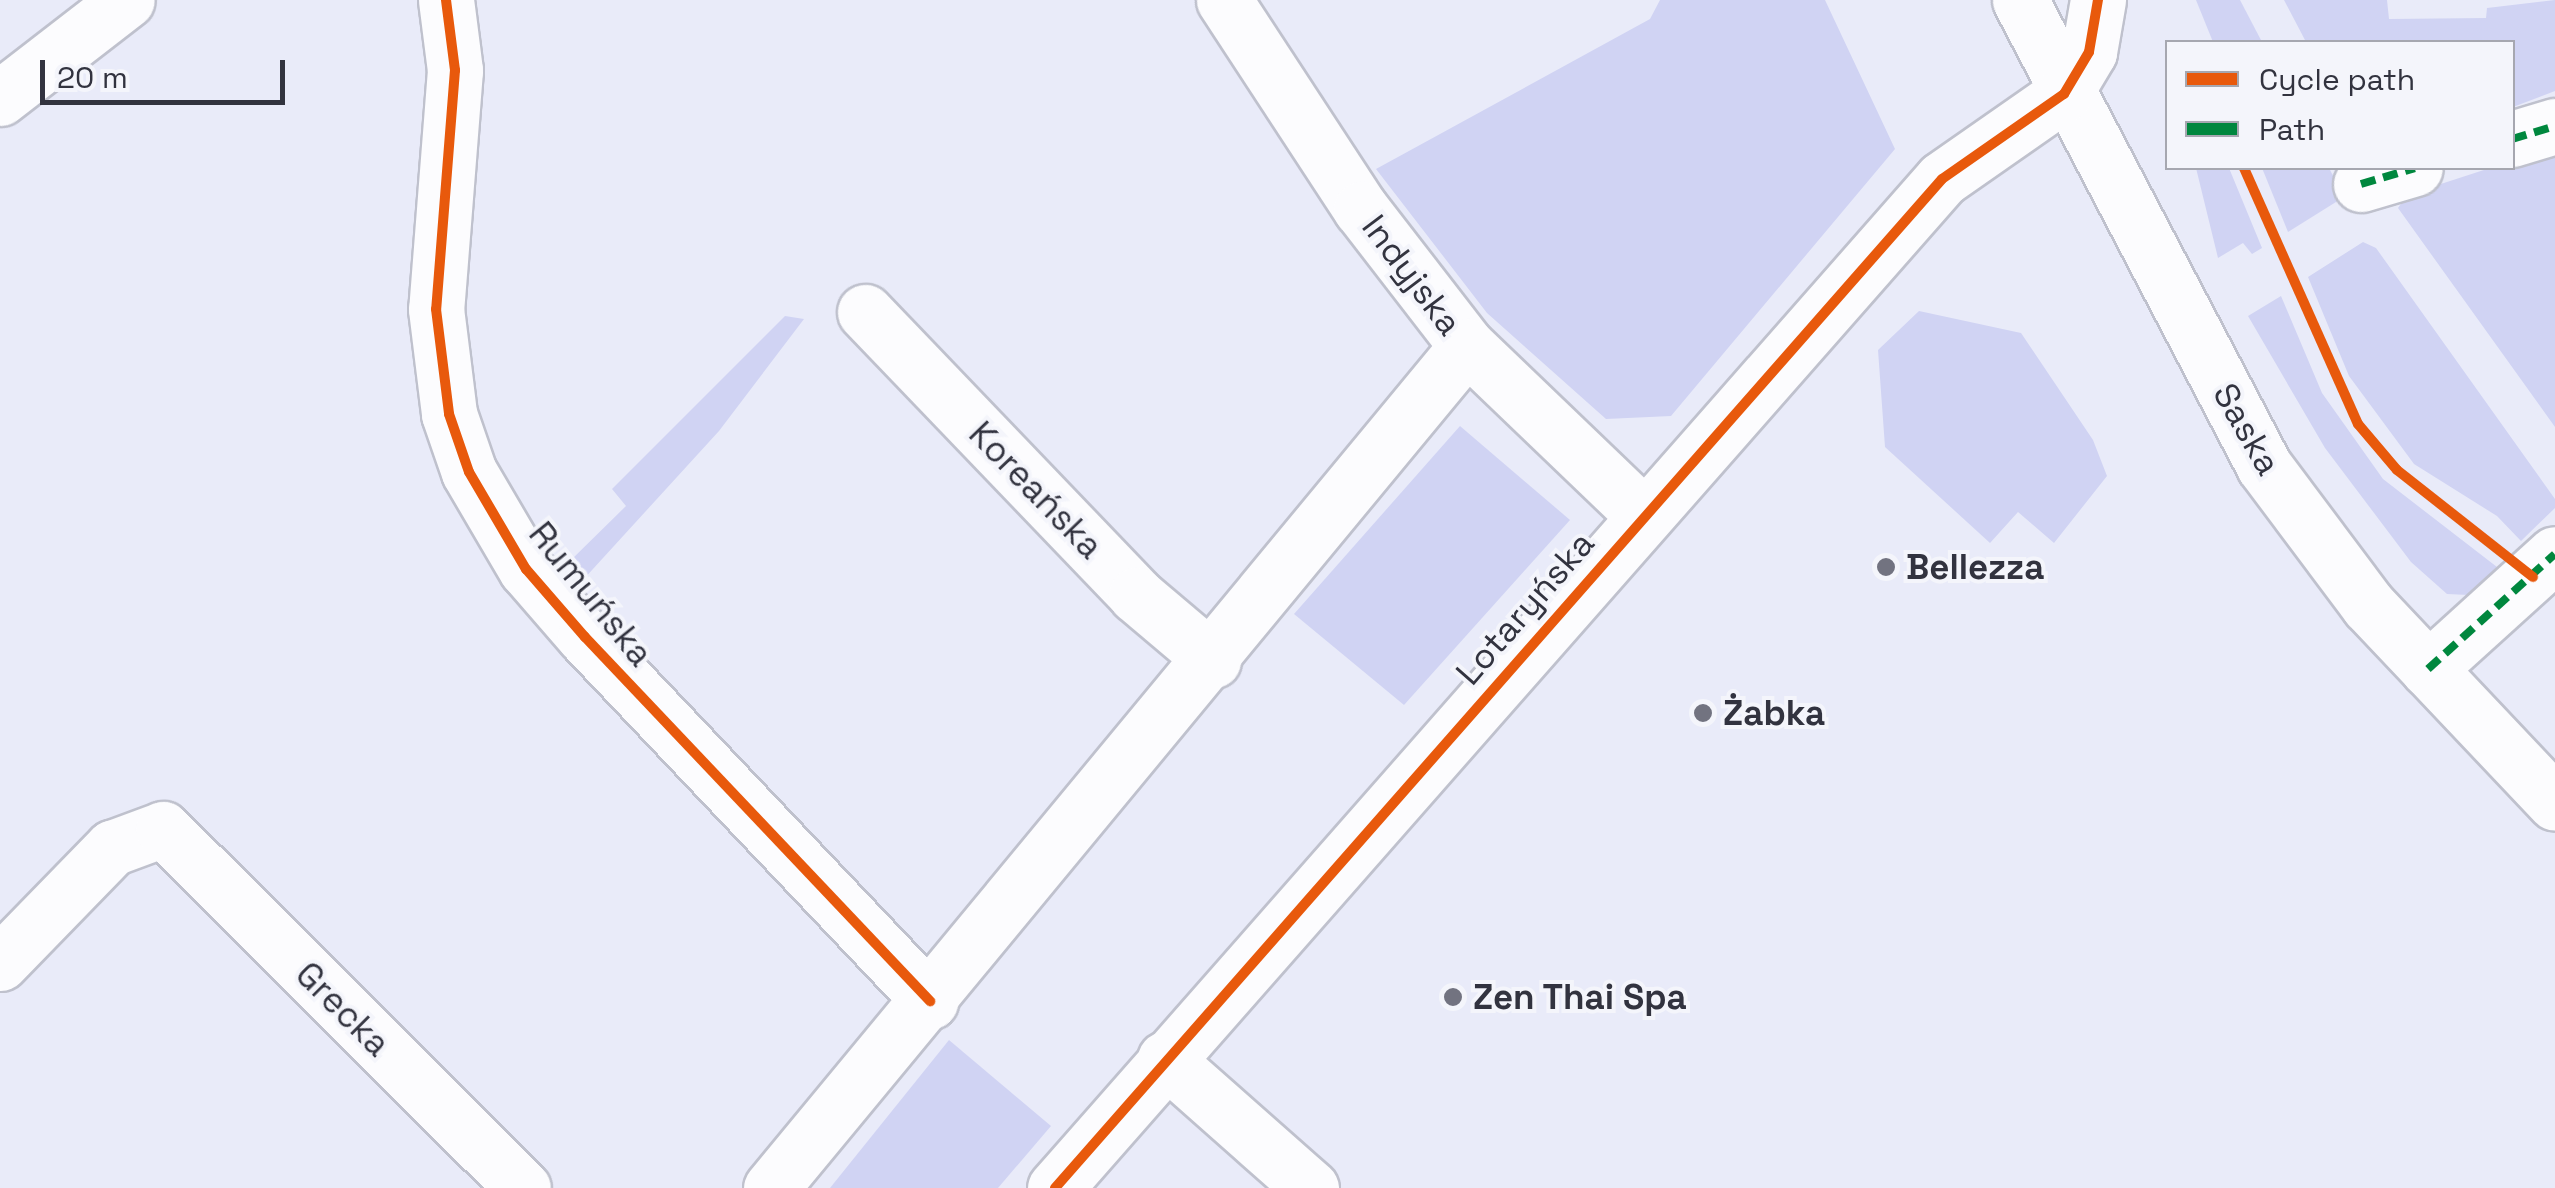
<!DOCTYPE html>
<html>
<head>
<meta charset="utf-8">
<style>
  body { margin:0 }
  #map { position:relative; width:2555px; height:1188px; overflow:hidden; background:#e9ebf9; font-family:"Space Grotesk",sans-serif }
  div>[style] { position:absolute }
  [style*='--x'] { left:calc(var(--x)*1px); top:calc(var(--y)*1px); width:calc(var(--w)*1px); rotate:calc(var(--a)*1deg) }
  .green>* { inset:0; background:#d0d3f3 }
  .roads { filter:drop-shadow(2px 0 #bfc1cd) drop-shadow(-2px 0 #bfc1cd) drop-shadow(0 2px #bfc1cd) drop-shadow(0 -2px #bfc1cd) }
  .minor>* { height:55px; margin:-27.5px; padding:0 27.5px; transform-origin:27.5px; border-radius:27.5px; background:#fcfcfe }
  .quiet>* { height:8px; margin-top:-4px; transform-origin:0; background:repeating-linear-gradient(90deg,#00873e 0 15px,transparent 0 23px) }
  .cycleway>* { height:10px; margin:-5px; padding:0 5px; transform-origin:5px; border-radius:5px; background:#e8590c }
  .dots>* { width:28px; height:28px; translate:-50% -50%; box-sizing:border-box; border:5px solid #f4f5fb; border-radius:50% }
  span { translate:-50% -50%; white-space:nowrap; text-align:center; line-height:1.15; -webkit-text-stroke:8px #f4f5fb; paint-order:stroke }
  .street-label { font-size:35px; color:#32333f }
  .poi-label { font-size:35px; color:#32333f; font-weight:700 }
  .left { translate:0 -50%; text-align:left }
  .legend { position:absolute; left:2165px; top:40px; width:350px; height:130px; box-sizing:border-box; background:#f4f5fb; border:2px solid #a6a7b0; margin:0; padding:12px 18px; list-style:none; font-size:30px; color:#32333f }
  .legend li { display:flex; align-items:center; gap:20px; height:50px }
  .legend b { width:50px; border:2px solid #a6a7b0 }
  .scale { position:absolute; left:40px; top:60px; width:245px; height:45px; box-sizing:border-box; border:5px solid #32333f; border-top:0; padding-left:12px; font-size:30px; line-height:35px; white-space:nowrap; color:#32333f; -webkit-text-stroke:8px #f4f5fb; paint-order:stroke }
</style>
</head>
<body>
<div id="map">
  <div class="green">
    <i style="clip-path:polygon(1660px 0,1825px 0,1895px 149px,1671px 416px,1606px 419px,1487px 313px,1376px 169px,1650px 19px)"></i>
    <i style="clip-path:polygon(2196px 0,2240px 0,2262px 42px,2213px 42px)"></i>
    <i style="clip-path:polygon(2284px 0,2387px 0,2389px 19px,2486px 18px,2487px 8px,2555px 0,2555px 91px,2513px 107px,2512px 42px,2306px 42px)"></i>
    <i style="clip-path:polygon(2555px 146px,2555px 427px,2398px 208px,2407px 195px,2490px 168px,2512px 168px,2513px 160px)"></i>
    <i style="clip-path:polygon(2196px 168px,2229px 168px,2262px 248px,2252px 254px,2243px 243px,2218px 258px)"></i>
    <i style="clip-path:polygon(2262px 168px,2329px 168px,2344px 197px,2288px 232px)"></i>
    <i style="clip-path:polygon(2363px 242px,2376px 248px,2555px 499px,2555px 508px,2521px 541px,2497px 516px,2414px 464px,2349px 376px,2308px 277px)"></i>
    <i style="clip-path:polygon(2281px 296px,2322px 393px,2383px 479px,2497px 567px,2469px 595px,2447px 594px,2411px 562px,2325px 448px,2248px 316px)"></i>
    <i style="clip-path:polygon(1919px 311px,2021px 333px,2093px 440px,2107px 476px,2054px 543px,2018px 512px,1990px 543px,1885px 447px,1878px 350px)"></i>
    <i style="clip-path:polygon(785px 316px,804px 319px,719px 431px,582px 581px,569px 562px,626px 506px,612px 489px)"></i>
    <i style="clip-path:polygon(1460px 426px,1570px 520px,1404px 705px,1294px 614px)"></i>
    <i style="clip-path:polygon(949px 1040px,1051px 1126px,998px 1188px,830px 1188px)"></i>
  </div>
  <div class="roads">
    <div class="minor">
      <i style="--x:446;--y:0;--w:71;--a:82.7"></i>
      <i style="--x:455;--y:70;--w:240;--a:94.5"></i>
      <i style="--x:436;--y:309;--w:106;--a:82.9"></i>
      <i style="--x:449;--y:414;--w:61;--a:71"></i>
      <i style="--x:469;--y:472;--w:113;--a:59.6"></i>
      <i style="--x:526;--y:569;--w:90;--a:49.1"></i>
      <i style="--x:585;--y:637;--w:502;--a:46.54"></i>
      <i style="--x:1224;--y:0;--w:250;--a:56.8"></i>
      <i style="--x:1361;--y:209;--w:173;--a:52.3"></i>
      <i style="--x:1467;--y:346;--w:244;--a:43.8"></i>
      <i style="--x:2020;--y:0;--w:526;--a:62.36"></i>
      <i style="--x:2264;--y:466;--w:174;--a:53.2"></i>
      <i style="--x:2368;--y:605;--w:272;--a:46.6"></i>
      <i style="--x:0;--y:98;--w:160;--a:-37.7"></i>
      <i style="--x:2512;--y:139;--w:45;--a:-16.8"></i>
      <i style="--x:2361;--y:184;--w:56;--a:-16.5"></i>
      <i style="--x:865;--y:312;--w:392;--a:46.2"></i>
      <i style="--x:1136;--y:595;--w:101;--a:40.2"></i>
      <i style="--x:2428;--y:669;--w:171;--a:-42.2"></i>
      <i style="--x:0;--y:963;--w:161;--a:-45.8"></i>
      <i style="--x:112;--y:848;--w:54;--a:-20.4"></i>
      <i style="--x:163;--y:829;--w:508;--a:44.92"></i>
      <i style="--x:1165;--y:1059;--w:195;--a:41.5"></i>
      <i style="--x:771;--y:1188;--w:1092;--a:-50.42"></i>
      <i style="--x:1055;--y:1188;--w:1343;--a:-48.68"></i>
      <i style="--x:1942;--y:179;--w:149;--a:-34.9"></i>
      <i style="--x:2064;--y:94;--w:49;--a:-59.2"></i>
      <i style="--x:2089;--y:52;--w:53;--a:-80.2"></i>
    </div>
  </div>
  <div class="quiet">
    <i style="--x:2512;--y:139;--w:45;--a:-16.8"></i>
    <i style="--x:2361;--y:184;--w:56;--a:-16.5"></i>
    <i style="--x:2428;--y:669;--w:171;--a:-42.2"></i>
  </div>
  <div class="cycleway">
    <i style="--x:446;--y:0;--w:71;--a:82.7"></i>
    <i style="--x:455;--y:70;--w:240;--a:94.5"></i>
    <i style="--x:436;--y:309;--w:106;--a:82.9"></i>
    <i style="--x:449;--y:414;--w:61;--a:71"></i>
    <i style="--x:469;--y:472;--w:113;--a:59.6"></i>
    <i style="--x:526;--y:569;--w:90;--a:49.1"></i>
    <i style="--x:585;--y:637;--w:502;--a:46.54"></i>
    <i style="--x:2244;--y:168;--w:280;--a:66"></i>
    <i style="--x:2358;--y:424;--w:60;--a:49.7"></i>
    <i style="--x:2397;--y:470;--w:173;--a:38.2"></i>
    <i style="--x:1055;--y:1188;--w:1343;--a:-48.68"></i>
    <i style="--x:1942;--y:179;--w:149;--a:-34.9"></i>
    <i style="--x:2064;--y:94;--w:49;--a:-59.2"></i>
    <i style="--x:2089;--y:52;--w:53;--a:-80.2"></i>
  </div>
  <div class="dots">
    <i style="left:1886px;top:567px;background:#727380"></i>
    <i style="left:1703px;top:713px;background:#727380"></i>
    <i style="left:1453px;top:997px;background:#727380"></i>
  </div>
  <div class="street-label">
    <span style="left:1412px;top:275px;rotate:53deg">Indyjska</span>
    <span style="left:2247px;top:429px;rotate:60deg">Saska</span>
    <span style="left:1036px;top:490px;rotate:46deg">Koreańska</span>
    <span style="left:591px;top:594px;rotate:51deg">Rumuńska</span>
    <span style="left:1525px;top:608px;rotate:-49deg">Lotaryńska</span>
    <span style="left:343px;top:1009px;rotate:45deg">Grecka</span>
  </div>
  <div class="poi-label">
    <span class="left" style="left:1906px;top:567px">Bellezza</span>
    <span class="left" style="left:1723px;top:713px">Żabka</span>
    <span class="left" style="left:1473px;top:997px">Zen Thai Spa</span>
  </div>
  <ul class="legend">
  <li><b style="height:12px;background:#e8590c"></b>Cycle path</li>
  <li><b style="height:12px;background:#00873e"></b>Path</li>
  </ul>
  <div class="scale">20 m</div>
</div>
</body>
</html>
